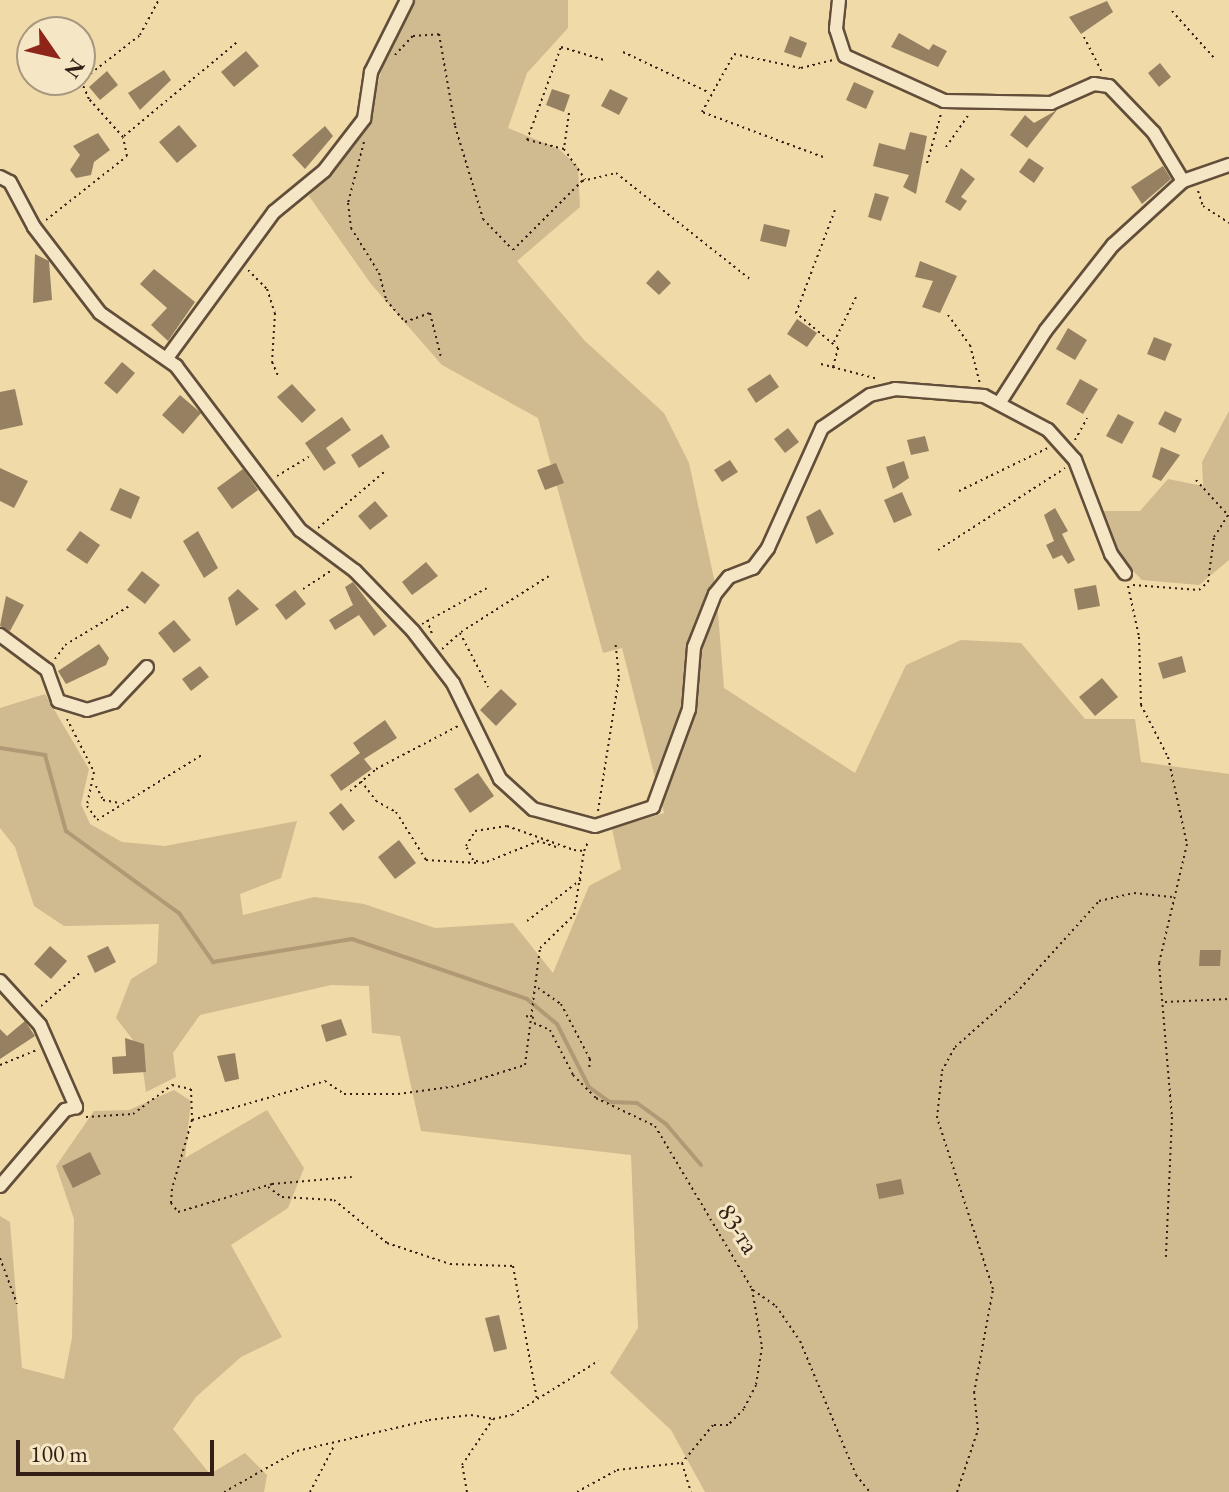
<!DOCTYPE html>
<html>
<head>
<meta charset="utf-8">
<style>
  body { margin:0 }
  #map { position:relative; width:1229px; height:1492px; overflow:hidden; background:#f0daa8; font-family:"EB Garamond",serif }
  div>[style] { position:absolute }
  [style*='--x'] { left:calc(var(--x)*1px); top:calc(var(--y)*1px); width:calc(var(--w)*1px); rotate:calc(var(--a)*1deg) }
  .green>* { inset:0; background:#d0ba8f }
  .stream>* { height:4px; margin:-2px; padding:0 2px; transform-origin:2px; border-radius:2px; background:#b09a76 }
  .building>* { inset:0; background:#958061 }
  .path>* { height:2px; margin-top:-1px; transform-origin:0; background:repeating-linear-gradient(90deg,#331f15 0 2px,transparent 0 6px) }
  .roads { filter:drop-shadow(2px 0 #624e3a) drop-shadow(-2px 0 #624e3a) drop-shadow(0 2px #624e3a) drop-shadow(0 -2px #624e3a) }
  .street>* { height:12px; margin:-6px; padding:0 6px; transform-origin:6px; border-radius:6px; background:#f5e7c6 }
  span { translate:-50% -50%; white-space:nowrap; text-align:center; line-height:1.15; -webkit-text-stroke:6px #f5e7c6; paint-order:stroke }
  .street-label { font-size:26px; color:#331f15 }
  .north { position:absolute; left:16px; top:16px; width:80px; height:80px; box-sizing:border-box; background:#f5e7c6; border:2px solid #a7977f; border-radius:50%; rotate:124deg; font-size:22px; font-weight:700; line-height:32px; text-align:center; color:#331f15 }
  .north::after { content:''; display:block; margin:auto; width:28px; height:36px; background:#8f2418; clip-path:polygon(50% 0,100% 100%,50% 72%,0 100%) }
  .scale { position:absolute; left:16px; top:1440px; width:198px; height:36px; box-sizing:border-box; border:4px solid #331f15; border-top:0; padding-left:10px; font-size:24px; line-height:28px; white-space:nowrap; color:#331f15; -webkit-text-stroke:6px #f5e7c6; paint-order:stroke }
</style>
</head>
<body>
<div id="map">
  <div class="green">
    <i style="clip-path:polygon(415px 0,568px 0,568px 28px,527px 73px,508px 128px,559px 149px,578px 167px,580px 207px,517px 261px,585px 341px,664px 413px,689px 463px,716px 588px,724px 688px,855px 773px,906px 665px,961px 640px,1021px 643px,1085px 719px,1135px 719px,1141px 762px,1229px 774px,1229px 1492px,705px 1492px,671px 1430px,610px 1373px,638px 1328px,631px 1155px,421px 1131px,400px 1036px,372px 1033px,369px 986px,331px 985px,200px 1015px,173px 1053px,176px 1077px,146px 1092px,140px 1049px,116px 1018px,131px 979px,157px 963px,159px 924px,64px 926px,34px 906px,15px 847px,0 828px,0 708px,45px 694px,89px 769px,81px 804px,90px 824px,122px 842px,165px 846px,297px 821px,281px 878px,240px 894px,243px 915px,314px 897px,364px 904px,435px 928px,513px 923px,553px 973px,589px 886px,621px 869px,612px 829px,664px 813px,622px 648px,603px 653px,538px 418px,442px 365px,371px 284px,309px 196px,369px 116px,388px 46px)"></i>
    <i style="clip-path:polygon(1229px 411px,1229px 560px,1199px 585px,1142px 580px,1115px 553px,1099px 511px,1140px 511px,1168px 479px,1203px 486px,1202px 462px)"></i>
    <i style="clip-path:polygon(174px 1090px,191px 1101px,185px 1158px,267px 1110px,304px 1168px,288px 1208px,231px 1245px,282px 1337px,241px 1357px,196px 1397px,173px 1429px,210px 1474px,245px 1453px,267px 1475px,264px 1492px,0 1492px,0 1216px,10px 1222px,22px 1368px,64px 1379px,72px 1338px,74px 1219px,56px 1166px,94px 1111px,129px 1110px)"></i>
  </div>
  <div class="stream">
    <i style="--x:0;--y:748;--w:46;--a:8.8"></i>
    <i style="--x:45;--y:755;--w:79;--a:74.6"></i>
    <i style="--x:66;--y:831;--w:140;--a:36"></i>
    <i style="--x:179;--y:913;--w:60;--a:55.2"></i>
    <i style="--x:213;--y:962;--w:141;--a:-9.4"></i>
    <i style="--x:352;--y:939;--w:185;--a:18.9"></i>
    <i style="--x:527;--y:999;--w:39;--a:40"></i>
    <i style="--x:557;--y:1024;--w:71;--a:63.1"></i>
    <i style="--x:589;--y:1087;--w:26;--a:36"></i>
    <i style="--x:610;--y:1102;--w:27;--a:2"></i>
    <i style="--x:637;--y:1103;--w:36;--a:36"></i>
    <i style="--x:666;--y:1124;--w:54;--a:49.5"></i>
  </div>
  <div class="building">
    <i style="clip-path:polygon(1107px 1px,1113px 12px,1081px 34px,1069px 17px)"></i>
    <i style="clip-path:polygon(899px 33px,929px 50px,933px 44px,947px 51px,938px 67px,891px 47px)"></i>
    <i style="clip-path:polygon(790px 36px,807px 43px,801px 58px,784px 52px)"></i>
    <i style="clip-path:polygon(246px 51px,259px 66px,234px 87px,221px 72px)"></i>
    <i style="clip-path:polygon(1160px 63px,1171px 77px,1159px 87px,1148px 73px)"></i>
    <i style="clip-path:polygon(164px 70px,171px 80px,140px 110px,128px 93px)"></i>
    <i style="clip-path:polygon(107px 71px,118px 85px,100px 100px,89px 87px)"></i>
    <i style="clip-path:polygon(854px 82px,874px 91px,866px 109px,846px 100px)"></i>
    <i style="clip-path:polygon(552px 89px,570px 95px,564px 112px,546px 105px)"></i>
    <i style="clip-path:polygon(610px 89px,628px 98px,619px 115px,601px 106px)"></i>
    <i style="clip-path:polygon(1057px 110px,1027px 148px,1010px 135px,1025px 115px,1034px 123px)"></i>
    <i style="clip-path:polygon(179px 125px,197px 146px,177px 163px,159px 142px)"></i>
    <i style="clip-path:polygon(325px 126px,333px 136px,305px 169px,292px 155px)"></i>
    <i style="clip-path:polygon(910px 132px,927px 136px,916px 194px,903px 187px,909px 175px,873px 166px,879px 143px,905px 150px)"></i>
    <i style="clip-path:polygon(98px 133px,110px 150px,94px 162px,91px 175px,76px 178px,70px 170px,80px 155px,73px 146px)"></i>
    <i style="clip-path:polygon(1029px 158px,1044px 168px,1034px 183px,1019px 172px)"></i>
    <i style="clip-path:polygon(1163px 166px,1171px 179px,1142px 204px,1131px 187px)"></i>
    <i style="clip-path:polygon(961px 168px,975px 179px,961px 197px,967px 201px,960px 211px,945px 202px)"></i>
    <i style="clip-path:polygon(875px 193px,889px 197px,881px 221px,868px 217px)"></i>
    <i style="clip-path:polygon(764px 224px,790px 230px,786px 247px,760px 241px)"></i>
    <i style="clip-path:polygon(35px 254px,49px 261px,52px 300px,33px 303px)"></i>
    <i style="clip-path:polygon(920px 261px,957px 276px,940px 313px,922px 307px,933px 281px,915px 277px)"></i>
    <i style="clip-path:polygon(154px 269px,195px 302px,168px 341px,151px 325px,167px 308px,140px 284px)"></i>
    <i style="clip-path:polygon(658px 270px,671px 283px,659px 295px,646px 283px)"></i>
    <i style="clip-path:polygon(797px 319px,817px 333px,807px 347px,787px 334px)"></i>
    <i style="clip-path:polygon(1068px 328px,1087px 340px,1075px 360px,1056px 349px)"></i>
    <i style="clip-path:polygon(1154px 337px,1172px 344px,1165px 361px,1147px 354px)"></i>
    <i style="clip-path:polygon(122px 362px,135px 373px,117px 394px,104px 383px)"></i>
    <i style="clip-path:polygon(770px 374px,779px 387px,756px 403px,747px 389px)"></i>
    <i style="clip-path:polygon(1080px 379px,1098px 389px,1083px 414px,1066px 404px)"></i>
    <i style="clip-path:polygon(292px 384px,316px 410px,302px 423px,277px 397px)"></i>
    <i style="clip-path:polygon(15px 389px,23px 425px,0 430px,0 392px)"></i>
    <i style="clip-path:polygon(180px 395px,201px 413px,183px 434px,162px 415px)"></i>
    <i style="clip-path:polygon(1165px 411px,1182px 419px,1175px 433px,1158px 424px)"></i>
    <i style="clip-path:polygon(1118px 414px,1134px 422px,1122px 444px,1106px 436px)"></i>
    <i style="clip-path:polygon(342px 417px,351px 430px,326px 448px,336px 463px,324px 471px,305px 443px)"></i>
    <i style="clip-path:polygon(788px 428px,799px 442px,785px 453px,774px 439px)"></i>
    <i style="clip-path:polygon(382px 434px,390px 447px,359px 468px,351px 455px)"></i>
    <i style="clip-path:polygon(925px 436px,929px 451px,911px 455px,907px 440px)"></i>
    <i style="clip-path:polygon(1161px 447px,1180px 455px,1161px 481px,1152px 477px)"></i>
    <i style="clip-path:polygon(730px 460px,738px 472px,722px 482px,714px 470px)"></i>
    <i style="clip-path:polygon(904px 461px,909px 478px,893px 489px,886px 467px)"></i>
    <i style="clip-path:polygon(556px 463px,564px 483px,545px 490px,537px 470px)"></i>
    <i style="clip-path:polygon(0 468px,28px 481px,14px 508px,0 501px)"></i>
    <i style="clip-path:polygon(243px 469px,258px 490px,232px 509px,217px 488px)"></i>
    <i style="clip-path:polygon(120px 488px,140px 497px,131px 519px,110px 510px)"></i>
    <i style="clip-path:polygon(902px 492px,912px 515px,894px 523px,884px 500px)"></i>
    <i style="clip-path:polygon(375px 501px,388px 516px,370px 530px,358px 516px)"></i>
    <i style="clip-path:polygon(1055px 508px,1068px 531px,1062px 534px,1075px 560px,1068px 564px,1062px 555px,1053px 559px,1046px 545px,1054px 541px,1044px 515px)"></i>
    <i style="clip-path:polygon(820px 509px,834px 534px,816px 544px,806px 517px)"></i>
    <i style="clip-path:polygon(80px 531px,100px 545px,87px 564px,66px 550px)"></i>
    <i style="clip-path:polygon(198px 531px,218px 568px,204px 578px,183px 541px)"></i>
    <i style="clip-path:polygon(426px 562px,438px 576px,412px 595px,402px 582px)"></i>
    <i style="clip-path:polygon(142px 571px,160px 585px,145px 604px,127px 590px)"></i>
    <i style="clip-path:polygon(353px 582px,387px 626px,374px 636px,359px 615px,335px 630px,329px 620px,353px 605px,345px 587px)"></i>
    <i style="clip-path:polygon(1096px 585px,1100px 606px,1078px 610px,1074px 589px)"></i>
    <i style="clip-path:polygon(238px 589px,259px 609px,236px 626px,228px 598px)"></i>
    <i style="clip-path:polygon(295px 590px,306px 604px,286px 620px,275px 605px)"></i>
    <i style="clip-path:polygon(6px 596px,24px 605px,10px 631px,0 626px)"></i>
    <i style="clip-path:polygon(174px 620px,191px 640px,174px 653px,158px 633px)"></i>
    <i style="clip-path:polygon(99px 644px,109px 658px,106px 665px,66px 684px,58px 671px)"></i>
    <i style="clip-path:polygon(1182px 656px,1186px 672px,1163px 679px,1158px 663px)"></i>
    <i style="clip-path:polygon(200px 666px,209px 677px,191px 691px,182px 679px)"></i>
    <i style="clip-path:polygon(1102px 678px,1118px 697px,1095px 716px,1079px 697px)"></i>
    <i style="clip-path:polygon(501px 689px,517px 704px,496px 726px,480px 710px)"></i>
    <i style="clip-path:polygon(385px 720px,397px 738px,364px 759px,372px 769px,341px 791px,330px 775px,360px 753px,353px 743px)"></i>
    <i style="clip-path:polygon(478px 773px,494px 796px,470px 813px,454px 789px)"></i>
    <i style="clip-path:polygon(341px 803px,355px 821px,343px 831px,329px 813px)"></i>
    <i style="clip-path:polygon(399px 840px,416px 863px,395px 879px,378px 857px)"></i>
    <i style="clip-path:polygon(50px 946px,67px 961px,51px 979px,34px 964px)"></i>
    <i style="clip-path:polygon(108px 946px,116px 962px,95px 973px,87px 956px)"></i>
    <i style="clip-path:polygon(1200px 950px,1221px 950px,1220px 966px,1199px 966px)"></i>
    <i style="clip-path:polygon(341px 1019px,347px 1035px,326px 1042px,321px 1025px)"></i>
    <i style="clip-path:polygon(25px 1021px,35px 1036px,0 1059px,0 1029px,7px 1036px)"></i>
    <i style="clip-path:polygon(125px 1038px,144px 1044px,146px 1072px,113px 1074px,112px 1057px,126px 1056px)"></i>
    <i style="clip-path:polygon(235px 1053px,239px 1079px,225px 1082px,217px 1056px)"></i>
    <i style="clip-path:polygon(90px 1152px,101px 1174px,73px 1188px,62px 1166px)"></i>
    <i style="clip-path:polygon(901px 1179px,904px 1194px,879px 1199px,876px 1184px)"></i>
    <i style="clip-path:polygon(499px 1315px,507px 1349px,494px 1352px,485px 1318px)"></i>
  </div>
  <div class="path">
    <i style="--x:1172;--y:11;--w:64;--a:48.1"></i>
    <i style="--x:1084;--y:37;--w:38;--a:63"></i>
    <i style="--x:623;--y:52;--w:96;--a:25.2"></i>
    <i style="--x:395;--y:55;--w:26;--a:-47"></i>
    <i style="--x:413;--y:36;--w:26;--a:-4"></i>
    <i style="--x:439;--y:34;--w:93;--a:80.1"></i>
    <i style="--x:455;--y:126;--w:97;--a:73.2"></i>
    <i style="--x:483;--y:219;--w:43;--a:45.9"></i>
    <i style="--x:513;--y:250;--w:98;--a:-45"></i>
    <i style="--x:582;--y:181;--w:35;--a:-13"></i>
    <i style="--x:616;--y:173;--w:172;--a:38.4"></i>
    <i style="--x:569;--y:113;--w:36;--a:98"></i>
    <i style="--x:564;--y:149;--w:37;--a:55"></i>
    <i style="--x:124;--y:136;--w:146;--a:-39.7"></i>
    <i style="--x:364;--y:142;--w:63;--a:104.7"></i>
    <i style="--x:348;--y:203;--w:25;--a:83"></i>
    <i style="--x:351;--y:228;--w:53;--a:58.1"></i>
    <i style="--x:379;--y:273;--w:28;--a:75"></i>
    <i style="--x:386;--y:300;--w:29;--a:49"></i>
    <i style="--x:405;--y:322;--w:27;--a:-20"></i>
    <i style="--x:430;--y:313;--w:45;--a:76"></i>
    <i style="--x:946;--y:147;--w:38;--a:-55"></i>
    <i style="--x:564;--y:149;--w:38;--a:-166"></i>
    <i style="--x:527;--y:140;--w:99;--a:-69.9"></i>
    <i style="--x:561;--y:47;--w:45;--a:16.8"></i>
    <i style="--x:823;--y:157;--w:129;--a:-159.6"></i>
    <i style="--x:702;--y:112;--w:66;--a:-61.1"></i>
    <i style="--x:734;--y:54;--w:68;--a:11.8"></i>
    <i style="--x:801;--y:68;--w:32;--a:-14"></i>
    <i style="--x:927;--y:163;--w:51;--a:-74.1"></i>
    <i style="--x:1198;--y:191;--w:16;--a:72"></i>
    <i style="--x:1203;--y:206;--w:31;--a:33"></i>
    <i style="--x:46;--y:220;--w:103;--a:-38.3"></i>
    <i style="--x:127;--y:156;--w:19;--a:-102"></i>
    <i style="--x:123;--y:137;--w:51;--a:-131.8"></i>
    <i style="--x:89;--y:99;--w:20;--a:-114"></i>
    <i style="--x:81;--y:81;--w:75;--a:-37.9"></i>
    <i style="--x:140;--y:35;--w:40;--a:-62"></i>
    <i style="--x:248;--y:270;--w:27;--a:45"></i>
    <i style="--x:267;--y:289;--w:25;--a:72"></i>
    <i style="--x:275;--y:313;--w:49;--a:93.5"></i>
    <i style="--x:272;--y:362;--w:17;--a:66"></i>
    <i style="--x:948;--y:315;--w:37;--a:54"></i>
    <i style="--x:970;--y:345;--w:40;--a:75.6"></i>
    <i style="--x:834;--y:342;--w:50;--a:-63.9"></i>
    <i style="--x:821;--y:364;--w:59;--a:14.7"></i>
    <i style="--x:833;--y:367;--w:20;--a:-75"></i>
    <i style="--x:838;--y:348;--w:55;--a:-140.2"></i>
    <i style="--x:796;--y:313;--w:110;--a:-69.3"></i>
    <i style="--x:1075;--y:440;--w:25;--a:-61"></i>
    <i style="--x:277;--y:476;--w:37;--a:-31"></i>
    <i style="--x:1196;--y:480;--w:45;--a:47.7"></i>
    <i style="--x:959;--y:491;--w:99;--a:-25.8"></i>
    <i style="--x:318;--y:528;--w:87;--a:-40.3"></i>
    <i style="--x:938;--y:550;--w:151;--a:-32.8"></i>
    <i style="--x:1133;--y:585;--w:66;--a:4.3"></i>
    <i style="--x:1199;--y:590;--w:12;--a:-42"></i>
    <i style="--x:1208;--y:582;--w:45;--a:-82.4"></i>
    <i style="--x:1214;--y:537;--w:27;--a:-57"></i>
    <i style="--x:1128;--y:586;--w:52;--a:77.8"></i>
    <i style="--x:1139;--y:637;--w:68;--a:88.3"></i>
    <i style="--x:1141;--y:705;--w:59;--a:62.6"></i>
    <i style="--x:1168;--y:757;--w:89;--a:77.7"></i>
    <i style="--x:1187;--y:844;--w:122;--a:103.2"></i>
    <i style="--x:1159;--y:963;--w:155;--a:85.2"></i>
    <i style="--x:1172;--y:1117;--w:140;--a:92.5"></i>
    <i style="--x:303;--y:589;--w:35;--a:-33"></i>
    <i style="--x:427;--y:620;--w:15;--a:70"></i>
    <i style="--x:422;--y:624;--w:74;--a:-29"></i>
    <i style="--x:461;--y:632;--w:104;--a:-32.5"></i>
    <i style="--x:442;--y:649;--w:24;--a:-42"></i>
    <i style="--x:460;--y:633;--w:61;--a:62.6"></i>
    <i style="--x:55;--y:659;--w:17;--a:-54"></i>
    <i style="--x:65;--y:645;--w:77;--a:-31.2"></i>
    <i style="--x:67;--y:719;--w:59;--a:63"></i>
    <i style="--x:94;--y:772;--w:35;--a:102"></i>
    <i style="--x:87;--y:806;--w:17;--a:54"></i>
    <i style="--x:97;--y:820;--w:123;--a:-31.8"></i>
    <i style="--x:361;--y:781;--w:25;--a:53"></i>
    <i style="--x:376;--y:801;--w:23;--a:29"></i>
    <i style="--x:396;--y:812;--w:57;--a:58"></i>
    <i style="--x:426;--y:860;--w:51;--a:3.4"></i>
    <i style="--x:96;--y:786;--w:16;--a:63"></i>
    <i style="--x:103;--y:800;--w:17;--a:10"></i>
    <i style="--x:350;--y:791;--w:34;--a:-40"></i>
    <i style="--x:376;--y:769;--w:93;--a:-27.7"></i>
    <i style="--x:598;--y:811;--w:136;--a:-81.1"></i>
    <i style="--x:619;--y:677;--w:36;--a:-96"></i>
    <i style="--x:556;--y:847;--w:18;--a:-161"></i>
    <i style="--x:539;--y:841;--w:59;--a:158.2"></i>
    <i style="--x:484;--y:863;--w:11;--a:-165"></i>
    <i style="--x:473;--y:860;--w:16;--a:-117"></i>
    <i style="--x:466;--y:846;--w:17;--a:-59"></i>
    <i style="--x:475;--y:831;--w:32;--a:-9"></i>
    <i style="--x:507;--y:826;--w:71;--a:19.7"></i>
    <i style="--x:574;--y:850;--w:10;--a:6"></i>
    <i style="--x:584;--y:851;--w:12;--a:-66"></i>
    <i style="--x:527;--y:921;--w:71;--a:-37.5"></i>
    <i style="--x:538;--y:988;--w:28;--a:35"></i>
    <i style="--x:561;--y:1004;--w:62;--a:62.2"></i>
    <i style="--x:590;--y:1059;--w:12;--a:95"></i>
    <i style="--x:1165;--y:1002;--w:64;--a:-2.7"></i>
    <i style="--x:41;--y:1006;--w:52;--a:-40.4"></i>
    <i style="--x:526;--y:1016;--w:8;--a:14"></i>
    <i style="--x:534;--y:1023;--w:17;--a:24"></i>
    <i style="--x:550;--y:1030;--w:51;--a:62.9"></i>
    <i style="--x:573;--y:1075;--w:33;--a:45"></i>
    <i style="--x:596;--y:1098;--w:65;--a:25.4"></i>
    <i style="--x:655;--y:1126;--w:190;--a:59.2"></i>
    <i style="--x:752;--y:1289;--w:59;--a:80.2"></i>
    <i style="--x:762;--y:1347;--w:38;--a:99"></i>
    <i style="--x:756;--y:1385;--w:27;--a:117"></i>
    <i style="--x:744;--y:1409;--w:23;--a:135"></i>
    <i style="--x:728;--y:1425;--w:15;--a:180"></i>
    <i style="--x:713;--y:1425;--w:49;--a:129.2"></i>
    <i style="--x:682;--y:1463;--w:30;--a:73"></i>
    <i style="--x:0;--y:1065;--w:42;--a:-22.3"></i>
    <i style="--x:86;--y:1117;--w:47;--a:-3.7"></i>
    <i style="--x:133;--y:1114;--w:49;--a:-36.6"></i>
    <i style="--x:172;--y:1085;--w:19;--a:12"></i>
    <i style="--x:191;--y:1089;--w:31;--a:88"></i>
    <i style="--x:192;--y:1120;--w:72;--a:106.2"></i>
    <i style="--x:172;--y:1189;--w:14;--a:94"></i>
    <i style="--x:171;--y:1203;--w:11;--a:52"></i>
    <i style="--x:178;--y:1212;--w:98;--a:-16.6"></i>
    <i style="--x:272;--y:1184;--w:80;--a:-5"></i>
    <i style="--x:192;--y:1120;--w:139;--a:-16.3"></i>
    <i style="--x:325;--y:1081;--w:23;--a:34"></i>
    <i style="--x:344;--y:1094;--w:54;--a:0"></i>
    <i style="--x:398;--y:1094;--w:60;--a:-7.7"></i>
    <i style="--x:457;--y:1086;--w:71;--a:-17.2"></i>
    <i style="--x:525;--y:1065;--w:118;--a:-82.7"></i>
    <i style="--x:540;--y:948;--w:47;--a:-44.1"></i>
    <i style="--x:574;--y:915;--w:65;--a:-81.1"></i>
    <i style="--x:268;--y:1187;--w:17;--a:36"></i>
    <i style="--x:282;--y:1197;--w:52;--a:3.3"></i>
    <i style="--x:334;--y:1200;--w:68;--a:39.1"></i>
    <i style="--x:387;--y:1243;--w:66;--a:18.4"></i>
    <i style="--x:450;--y:1264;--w:63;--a:1.8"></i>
    <i style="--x:513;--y:1266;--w:135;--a:79.8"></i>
    <i style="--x:0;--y:1258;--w:49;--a:69.7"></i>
    <i style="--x:753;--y:1290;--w:28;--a:35"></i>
    <i style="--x:776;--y:1306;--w:42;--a:55.6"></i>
    <i style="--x:800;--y:1341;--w:145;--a:67.3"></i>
    <i style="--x:856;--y:1475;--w:22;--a:51"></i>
    <i style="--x:224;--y:1492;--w:84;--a:-29.3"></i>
    <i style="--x:297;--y:1451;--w:136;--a:-13.2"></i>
    <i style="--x:429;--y:1420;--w:42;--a:-6.8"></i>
    <i style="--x:471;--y:1415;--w:22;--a:10"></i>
    <i style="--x:310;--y:1492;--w:54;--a:-62.5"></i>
    <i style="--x:467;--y:1492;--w:27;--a:-100"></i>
    <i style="--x:462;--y:1465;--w:55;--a:-56"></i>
    <i style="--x:493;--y:1419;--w:19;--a:-12"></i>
    <i style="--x:512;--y:1415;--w:102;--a:-32.1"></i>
    <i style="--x:577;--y:1492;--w:46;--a:-28.8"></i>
    <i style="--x:617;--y:1470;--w:64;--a:-6.2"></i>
    <i style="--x:957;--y:1492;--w:65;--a:-71.3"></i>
    <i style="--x:978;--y:1430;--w:37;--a:-96"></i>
    <i style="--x:974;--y:1393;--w:106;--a:-79.6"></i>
    <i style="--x:993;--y:1289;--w:180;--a:-108.1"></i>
    <i style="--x:937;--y:1118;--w:47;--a:-83.9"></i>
    <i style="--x:942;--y:1071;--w:27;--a:-62"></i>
    <i style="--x:955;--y:1047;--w:81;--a:-41.5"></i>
    <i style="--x:1016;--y:993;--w:124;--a:-47.9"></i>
    <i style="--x:1099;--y:901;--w:36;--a:-13"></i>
    <i style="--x:1134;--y:893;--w:38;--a:6"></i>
  </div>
  <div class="roads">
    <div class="street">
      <i style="--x:839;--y:0;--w:29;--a:96"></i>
      <i style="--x:836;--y:29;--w:28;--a:72"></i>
      <i style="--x:845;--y:56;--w:109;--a:24.4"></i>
      <i style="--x:944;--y:101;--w:107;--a:1.1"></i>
      <i style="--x:1051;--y:103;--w:47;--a:-23.8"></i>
      <i style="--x:1094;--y:84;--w:15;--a:8"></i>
      <i style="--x:1109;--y:86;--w:65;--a:46.2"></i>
      <i style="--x:1154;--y:133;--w:56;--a:58.9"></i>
      <i style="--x:0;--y:177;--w:11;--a:27"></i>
      <i style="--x:10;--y:182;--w:51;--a:61.9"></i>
      <i style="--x:34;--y:227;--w:108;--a:52.5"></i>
      <i style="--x:100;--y:313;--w:93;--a:34.9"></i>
      <i style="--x:176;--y:366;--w:206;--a:52.9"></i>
      <i style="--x:300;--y:530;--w:69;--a:36.7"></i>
      <i style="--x:355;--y:571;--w:83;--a:46"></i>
      <i style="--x:413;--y:631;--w:66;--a:52.4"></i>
      <i style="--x:453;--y:683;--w:107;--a:63.9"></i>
      <i style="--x:500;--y:779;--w:45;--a:42.3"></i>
      <i style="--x:533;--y:809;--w:64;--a:15.3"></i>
      <i style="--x:595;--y:826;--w:61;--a:-18.1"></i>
      <i style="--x:653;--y:807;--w:104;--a:-69.8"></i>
      <i style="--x:689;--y:709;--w:62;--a:-85.4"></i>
      <i style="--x:694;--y:647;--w:57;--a:-68.4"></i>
      <i style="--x:715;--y:594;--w:22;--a:-51"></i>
      <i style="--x:729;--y:577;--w:26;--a:-21"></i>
      <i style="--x:753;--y:568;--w:25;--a:-53"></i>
      <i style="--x:768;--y:548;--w:132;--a:-65.8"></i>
      <i style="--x:822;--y:428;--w:58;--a:-34.5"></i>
      <i style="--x:870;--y:395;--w:26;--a:-13"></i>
      <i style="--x:895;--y:389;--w:89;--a:4.5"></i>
      <i style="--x:984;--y:396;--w:72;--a:28"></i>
      <i style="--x:1048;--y:430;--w:40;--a:48"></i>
      <i style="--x:1075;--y:460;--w:101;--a:69"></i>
      <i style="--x:1111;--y:554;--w:24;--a:54"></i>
      <i style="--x:167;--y:358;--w:181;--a:-53.8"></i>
      <i style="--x:274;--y:212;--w:65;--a:-39.4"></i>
      <i style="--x:324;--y:171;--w:66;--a:-52.4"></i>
      <i style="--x:364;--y:119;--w:48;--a:-81.5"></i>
      <i style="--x:371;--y:72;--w:80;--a:-63.4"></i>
      <i style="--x:1000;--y:402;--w:85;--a:-57.4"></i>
      <i style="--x:1046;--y:330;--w:108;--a:-51.8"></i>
      <i style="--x:1113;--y:245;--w:95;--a:-42.4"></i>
      <i style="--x:1183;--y:181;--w:49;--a:-19.2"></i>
      <i style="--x:0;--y:635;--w:59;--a:36.7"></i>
      <i style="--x:47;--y:670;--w:33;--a:70"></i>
      <i style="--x:58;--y:701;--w:30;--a:17"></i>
      <i style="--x:87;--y:710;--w:28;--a:-17"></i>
      <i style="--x:114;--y:702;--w:48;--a:-46.7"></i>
      <i style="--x:0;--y:981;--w:59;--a:47.7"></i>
      <i style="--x:40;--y:1025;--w:90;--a:66.3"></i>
      <i style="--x:76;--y:1107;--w:11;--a:165"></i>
      <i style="--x:65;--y:1110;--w:100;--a:130.5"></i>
    </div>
  </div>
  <div class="street-label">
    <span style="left:738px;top:1229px;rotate:57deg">83-та</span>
  </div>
  <div class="north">N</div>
  <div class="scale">100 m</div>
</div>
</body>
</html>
